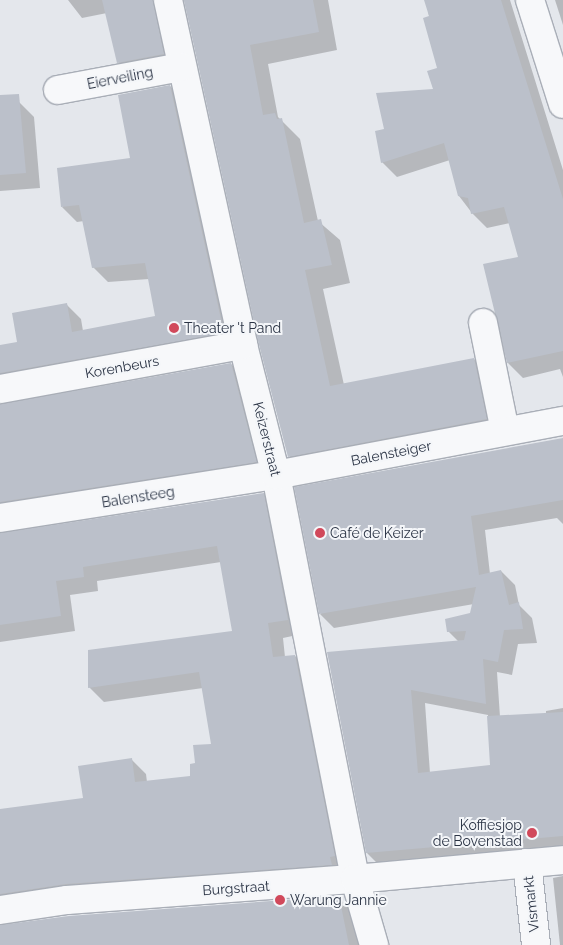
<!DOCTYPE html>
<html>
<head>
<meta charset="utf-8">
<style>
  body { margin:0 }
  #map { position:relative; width:563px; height:945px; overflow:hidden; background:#e4e7ec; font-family:Raleway,sans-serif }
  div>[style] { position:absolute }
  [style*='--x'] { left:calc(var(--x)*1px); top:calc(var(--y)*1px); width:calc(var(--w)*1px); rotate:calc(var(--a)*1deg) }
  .shadow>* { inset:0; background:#0003 }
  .building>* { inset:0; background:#bbc0ca }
  .roads { filter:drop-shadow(1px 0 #a9aeb7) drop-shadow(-1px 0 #a9aeb7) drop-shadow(0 1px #a9aeb7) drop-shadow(0 -1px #a9aeb7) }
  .minor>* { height:28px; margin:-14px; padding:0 14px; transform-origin:14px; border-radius:14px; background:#f7f8fa }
  .dots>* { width:14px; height:14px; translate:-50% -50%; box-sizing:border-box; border:2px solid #f4f6f9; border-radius:50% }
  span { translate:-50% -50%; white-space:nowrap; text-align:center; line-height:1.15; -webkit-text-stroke:4px #f4f6f9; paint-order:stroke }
  .street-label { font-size:14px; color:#2b3445 }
  .poi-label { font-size:14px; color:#2b3445 }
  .left { translate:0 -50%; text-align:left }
  .right { translate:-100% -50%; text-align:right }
</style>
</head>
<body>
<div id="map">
  <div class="shadow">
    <i style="clip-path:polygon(68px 0,161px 0,175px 66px,130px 75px,118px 62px,107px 13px,82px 18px)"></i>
    <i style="clip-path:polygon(184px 0,328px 0,337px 50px,268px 64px,278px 117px,300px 139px,318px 221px,340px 240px,350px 283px,323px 289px,344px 385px,474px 359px,493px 378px,505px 438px,308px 475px,289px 456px)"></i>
    <i style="clip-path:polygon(426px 0,510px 0,563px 170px,563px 377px,560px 369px,523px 378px,508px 363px,485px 265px,520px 258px,510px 223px,487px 228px,472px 213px,459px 196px,450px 160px,397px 177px,382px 162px,386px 130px,434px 90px,439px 69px)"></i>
    <i style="clip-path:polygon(555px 0,563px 0,563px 25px)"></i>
    <i style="clip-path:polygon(170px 86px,185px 101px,238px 347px,0 398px,0 346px,19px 343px,66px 304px,81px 319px,83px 331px,156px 317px,149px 279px,108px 282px,93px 267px,84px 221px,77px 222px,62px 207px,132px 159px)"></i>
    <i style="clip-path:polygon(19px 102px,34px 117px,40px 188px,0 191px,0 103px)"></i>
    <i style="clip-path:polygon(231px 364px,246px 379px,271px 477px,0 527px,0 405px)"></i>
    <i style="clip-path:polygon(evenodd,563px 454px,563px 524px,557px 518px,485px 530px,490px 574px,501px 571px,515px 585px,519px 605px,532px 618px,537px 643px,518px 644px,512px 675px,497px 672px,500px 717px,546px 714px,546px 711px,563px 708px,563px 858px,381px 867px,367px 853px,328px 653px,459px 642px,448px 631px,471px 614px,474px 604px,334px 628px,320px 614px,563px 454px,425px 703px,488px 715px,491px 766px,430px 773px,425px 703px)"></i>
    <i style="clip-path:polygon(263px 494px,278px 509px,302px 634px,283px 638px,285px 657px,295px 656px,310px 671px,349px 871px,0 919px,0 811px,84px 799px,131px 759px,146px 774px,147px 782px,192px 777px,196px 765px,213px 745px,203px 688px,104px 702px,89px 687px,234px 632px,221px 562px,97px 581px,98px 591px,70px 595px,75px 631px,0 642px,0 534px)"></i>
    <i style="clip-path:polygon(563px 876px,563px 945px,560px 945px,553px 878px)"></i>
    <i style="clip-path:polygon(338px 897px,353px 912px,359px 945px,0 945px,0 926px)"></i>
  </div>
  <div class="building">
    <i style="clip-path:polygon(102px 0,153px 0,164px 54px,117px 63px)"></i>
    <i style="clip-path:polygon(184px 0,313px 0,319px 32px,250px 45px,263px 115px,275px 113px,277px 119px,282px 118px,304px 223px,321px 219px,332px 265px,305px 270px,330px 386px,474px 358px,487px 419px,288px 457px,258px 341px)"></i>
    <i style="clip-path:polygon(424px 0,501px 0,563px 199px,563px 351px,507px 363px,483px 264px,518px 257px,504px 207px,471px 214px,468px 198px,458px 196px,444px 143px,381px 163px,375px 131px,384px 129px,376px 93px,433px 89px,427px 71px,437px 68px,423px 18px,429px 16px)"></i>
    <i style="clip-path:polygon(170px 85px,224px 333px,0 373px,0 345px,17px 342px,12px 313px,67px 303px,72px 332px,155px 316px,145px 263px,92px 268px,79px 205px,61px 207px,57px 168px,130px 158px,118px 95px)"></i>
    <i style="clip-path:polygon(19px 94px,26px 173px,0 175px,0 95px)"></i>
    <i style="clip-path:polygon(231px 363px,257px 462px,0 502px,0 404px)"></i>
    <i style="clip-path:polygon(563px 438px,563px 500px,471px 516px,479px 575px,501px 570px,509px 605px,519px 602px,523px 629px,504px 630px,498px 662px,483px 659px,486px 704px,411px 690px,418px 773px,490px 765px,487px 716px,563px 712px,563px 836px,366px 853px,327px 652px,464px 640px,466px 631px,447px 632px,445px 619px,470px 613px,476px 587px,319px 614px,294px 487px)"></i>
    <i style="clip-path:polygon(264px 493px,288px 620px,268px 623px,273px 657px,295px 655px,335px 856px,330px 857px,332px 865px,66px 884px,0 894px,0 809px,83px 798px,78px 766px,132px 758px,135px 782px,190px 776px,190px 764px,195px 763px,193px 745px,211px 744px,199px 672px,88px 688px,88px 650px,232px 631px,217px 546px,83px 567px,84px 577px,56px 581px,61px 616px,0 625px,0 533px)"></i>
    <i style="clip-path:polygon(339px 896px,349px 945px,0 945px,0 925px,69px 916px)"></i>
  </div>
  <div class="roads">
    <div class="minor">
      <i style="--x:168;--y:0;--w:353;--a:77.7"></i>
      <i style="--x:243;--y:345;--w:134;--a:75.8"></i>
      <i style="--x:276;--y:475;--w:412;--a:78.9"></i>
      <i style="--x:355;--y:879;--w:69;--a:73.9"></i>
      <i style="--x:530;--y:0;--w:109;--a:72.4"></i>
      <i style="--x:58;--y:90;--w:125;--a:-10.6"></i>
      <i style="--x:483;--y:323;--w:110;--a:78.5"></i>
      <i style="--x:0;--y:389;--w:247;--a:-10.3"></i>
      <i style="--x:0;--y:518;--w:279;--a:-8.9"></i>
      <i style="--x:276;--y:475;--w:292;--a:-10.7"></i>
      <i style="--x:527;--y:863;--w:82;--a:83.7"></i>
      <i style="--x:0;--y:910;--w:68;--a:-8.5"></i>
      <i style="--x:67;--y:900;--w:289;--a:-4.2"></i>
      <i style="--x:355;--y:879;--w:209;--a:-5.2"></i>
    </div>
  </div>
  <div class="dots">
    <i style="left:174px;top:328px;background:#d1495b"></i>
    <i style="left:320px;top:533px;background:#d1495b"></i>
    <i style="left:532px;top:833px;background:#d1495b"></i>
    <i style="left:280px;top:900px;background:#d1495b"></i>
  </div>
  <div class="street-label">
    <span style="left:120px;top:78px;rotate:-11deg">Eierveiling</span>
    <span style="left:122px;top:367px;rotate:-10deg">Korenbeurs</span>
    <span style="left:267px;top:439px;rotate:76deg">Keizerstraat</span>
    <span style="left:391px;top:453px;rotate:-11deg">Balensteiger</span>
    <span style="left:138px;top:497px;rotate:-9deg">Balensteeg</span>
    <span style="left:236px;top:888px;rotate:-4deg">Burgstraat</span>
    <span style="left:531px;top:904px;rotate:-96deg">Vismarkt</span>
  </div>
  <div class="poi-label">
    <span class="left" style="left:184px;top:328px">Theater 't Pand</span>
    <span class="left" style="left:330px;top:533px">Café de Keizer</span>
    <span class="right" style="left:522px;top:833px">Koffiesjop<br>de Bovenstad</span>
    <span class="left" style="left:290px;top:900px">Warung Jannie</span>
  </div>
</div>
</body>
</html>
